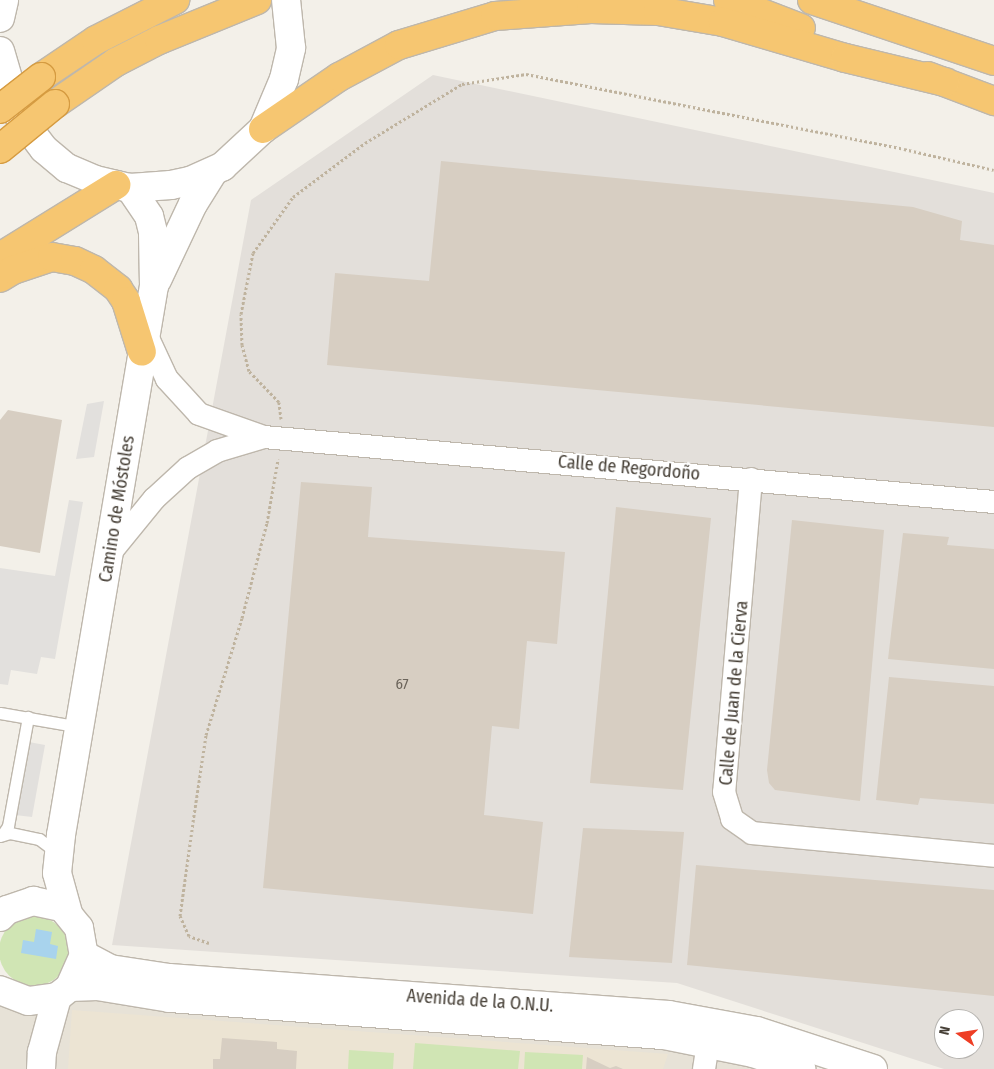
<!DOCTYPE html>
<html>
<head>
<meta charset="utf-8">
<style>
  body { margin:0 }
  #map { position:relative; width:994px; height:1069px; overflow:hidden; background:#f3f0e9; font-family:"Fira Sans Condensed",sans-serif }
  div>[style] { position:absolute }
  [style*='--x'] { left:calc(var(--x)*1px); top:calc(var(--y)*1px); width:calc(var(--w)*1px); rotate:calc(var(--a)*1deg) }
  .residential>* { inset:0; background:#e7e2d7 }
  .industrial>* { inset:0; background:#e3dfda }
  .education>* { inset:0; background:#ece4d3 }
  .green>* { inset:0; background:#d0e5b4 }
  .round { border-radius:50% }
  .parking>* { inset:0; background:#e2e0dd }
  .water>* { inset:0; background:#a8d3ed }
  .building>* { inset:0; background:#d7cec2 }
  .path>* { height:3px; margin-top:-1.5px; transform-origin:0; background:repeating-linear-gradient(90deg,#bfb39e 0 2.5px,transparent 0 5px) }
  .roads { filter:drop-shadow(1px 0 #beb7ac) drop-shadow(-1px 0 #beb7ac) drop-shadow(0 1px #beb7ac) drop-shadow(0 -1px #beb7ac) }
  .service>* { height:11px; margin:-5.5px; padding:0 5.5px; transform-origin:5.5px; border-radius:5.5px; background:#fff }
  .minor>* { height:22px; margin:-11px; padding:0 11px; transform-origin:11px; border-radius:11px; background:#fff }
  .tertiary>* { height:28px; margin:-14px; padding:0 14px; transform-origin:14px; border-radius:14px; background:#fff }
  .motorway>* { height:28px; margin:-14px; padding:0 14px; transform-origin:14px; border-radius:14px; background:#f6c671 }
  .bridges { filter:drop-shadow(1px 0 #d59b41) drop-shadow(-1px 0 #d59b41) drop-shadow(0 1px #d59b41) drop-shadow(0 -1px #d59b41) }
  .motorway-bridge>* { height:28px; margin:-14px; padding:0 14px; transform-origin:14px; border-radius:14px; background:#f6c671 }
  span { translate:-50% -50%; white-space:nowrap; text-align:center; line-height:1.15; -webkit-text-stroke:4px #fff; paint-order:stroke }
  .number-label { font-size:15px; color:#6b645a }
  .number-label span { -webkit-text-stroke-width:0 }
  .street-label { font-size:18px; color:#474037 }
  .north { position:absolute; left:934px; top:1009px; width:50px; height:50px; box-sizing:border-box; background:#fff; border:1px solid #b5b3af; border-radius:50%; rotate:283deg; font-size:14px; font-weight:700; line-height:20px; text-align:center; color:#474037 }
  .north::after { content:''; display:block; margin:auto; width:18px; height:22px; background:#ee3e25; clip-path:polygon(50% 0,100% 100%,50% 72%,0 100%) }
</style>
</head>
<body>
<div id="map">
  <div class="residential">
    <i style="clip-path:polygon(0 990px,708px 1043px,778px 1069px,0 1069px)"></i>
  </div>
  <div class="industrial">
    <i style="clip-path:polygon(evenodd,433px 75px,994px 193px,994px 1069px,944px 1069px,677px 983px,112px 945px,251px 200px,433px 75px,944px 1019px,974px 1019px,974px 1049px,944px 1049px,944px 1019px)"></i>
  </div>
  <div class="education">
    <i style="clip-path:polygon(72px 1010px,668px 1054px,663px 1069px,68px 1069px)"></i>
  </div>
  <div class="green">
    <i class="round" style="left:-1px;top:916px;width:70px;height:70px"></i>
    <i style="clip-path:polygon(415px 1043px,520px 1051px,518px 1069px,413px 1069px)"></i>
    <i style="clip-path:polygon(349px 1050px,394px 1053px,393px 1069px,348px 1069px)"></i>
    <i style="clip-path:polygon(525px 1052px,583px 1055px,582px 1069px,524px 1069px)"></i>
  </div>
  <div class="parking">
    <i style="clip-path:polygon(104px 401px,94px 457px,76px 459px,87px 404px)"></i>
    <i style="clip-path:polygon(69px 500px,83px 502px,55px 659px,41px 657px,37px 674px,11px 670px,8px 685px,0 684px,0 568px,55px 576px)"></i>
    <i style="clip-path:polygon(29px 742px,45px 745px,32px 817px,15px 815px)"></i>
  </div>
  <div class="water">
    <i style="clip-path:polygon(36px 929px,52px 932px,50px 944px,58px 946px,56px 959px,21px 953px,23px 940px,34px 942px)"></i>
  </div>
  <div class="building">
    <i style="clip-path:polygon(441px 161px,913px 207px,962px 221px,960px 240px,994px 245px,994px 427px,327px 365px,335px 273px,429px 281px)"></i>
    <i style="clip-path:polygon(8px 410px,62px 420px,40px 553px,0 546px,0 420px)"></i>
    <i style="clip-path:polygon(301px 482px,372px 487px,368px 537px,565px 552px,557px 644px,527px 641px,519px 729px,492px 726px,484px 815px,543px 822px,533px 914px,263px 888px)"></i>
    <i style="clip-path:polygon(616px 507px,711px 518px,683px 790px,590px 783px)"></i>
    <i style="clip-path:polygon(792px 520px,884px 530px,860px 801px,775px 790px,769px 783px,767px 770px)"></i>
    <i style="clip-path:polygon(903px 533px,949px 537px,947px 545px,994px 549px,994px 669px,888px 659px)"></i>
    <i style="clip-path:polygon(889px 677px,994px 686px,994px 804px,920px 798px,918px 805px,876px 800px)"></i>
    <i style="clip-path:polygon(583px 828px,684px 832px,672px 963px,569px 957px)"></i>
    <i style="clip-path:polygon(696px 865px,994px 890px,994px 996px,687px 965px)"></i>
    <i style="clip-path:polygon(222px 1038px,277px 1042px,277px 1049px,297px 1051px,296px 1069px,213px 1069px,213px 1059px,220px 1059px)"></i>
    <i style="clip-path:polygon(587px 1057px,610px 1068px,616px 1066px,623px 1069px,586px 1069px)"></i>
  </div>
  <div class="path">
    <i style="--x:281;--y:419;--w:17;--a:-97"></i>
    <i style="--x:279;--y:402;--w:43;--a:-134.1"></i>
    <i style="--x:249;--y:371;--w:27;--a:-105"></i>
    <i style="--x:242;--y:345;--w:31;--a:-92"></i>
    <i style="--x:241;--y:314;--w:62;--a:-78.9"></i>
    <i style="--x:253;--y:253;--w:69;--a:-54.5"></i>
    <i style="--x:293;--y:197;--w:90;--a:-36.9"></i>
    <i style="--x:365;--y:143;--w:114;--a:-31.3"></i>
    <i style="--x:462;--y:84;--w:65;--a:-8.9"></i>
    <i style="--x:526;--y:74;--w:385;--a:11.2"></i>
    <i style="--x:904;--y:149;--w:92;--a:13.1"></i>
    <i style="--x:209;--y:943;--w:21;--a:-161"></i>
    <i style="--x:189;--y:936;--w:22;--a:-114"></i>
    <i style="--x:180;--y:916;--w:95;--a:-82.1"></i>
    <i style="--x:193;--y:822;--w:88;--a:-81.5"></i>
    <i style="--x:206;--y:735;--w:122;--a:-72.9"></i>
    <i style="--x:242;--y:618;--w:98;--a:-75.3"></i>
    <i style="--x:267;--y:523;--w:65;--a:-80.2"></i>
  </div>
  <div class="roads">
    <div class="service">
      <i style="--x:0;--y:713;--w:81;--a:9.9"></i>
      <i style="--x:2;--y:835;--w:11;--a:-56"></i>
      <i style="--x:8;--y:826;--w:111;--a:-79.6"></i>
      <i style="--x:0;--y:836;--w:10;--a:-17"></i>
      <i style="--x:10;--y:833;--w:30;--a:12"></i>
      <i style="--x:39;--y:839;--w:20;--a:37"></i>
    </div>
    <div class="minor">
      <i style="--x:146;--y:334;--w:50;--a:65"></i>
      <i style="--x:167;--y:379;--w:47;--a:47.6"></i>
      <i style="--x:199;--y:414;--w:69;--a:19.5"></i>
      <i style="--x:264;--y:437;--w:733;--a:5.09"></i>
      <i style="--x:751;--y:479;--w:314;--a:94.9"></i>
      <i style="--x:724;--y:792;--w:28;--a:73"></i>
      <i style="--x:732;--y:819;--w:24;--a:35"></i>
      <i style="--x:752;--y:833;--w:243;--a:5.4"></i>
      <i style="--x:110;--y:553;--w:70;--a:-50.8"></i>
      <i style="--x:154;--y:499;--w:46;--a:-42.4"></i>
      <i style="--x:188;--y:468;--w:34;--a:-30"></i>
      <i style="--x:217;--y:451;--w:49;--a:-16.6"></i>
      <i style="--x:704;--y:1069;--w:26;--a:-81"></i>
    </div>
    <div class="tertiary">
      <i style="--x:0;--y:18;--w:18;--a:-77"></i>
      <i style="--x:0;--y:51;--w:68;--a:73.7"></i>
      <i style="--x:19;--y:116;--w:41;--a:52.9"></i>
      <i style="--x:44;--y:149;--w:30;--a:40"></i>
      <i style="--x:67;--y:168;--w:30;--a:23"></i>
      <i style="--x:95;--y:180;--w:36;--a:13"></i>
      <i style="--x:130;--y:188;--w:41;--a:-4.2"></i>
      <i style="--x:171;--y:185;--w:19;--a:-12"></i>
      <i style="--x:190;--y:181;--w:36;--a:-24"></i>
      <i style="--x:223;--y:166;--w:54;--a:-42.8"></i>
      <i style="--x:263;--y:129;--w:54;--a:-67.2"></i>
      <i style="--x:284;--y:79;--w:32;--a:-77"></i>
      <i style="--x:291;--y:48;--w:48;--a:-95.9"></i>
      <i style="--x:157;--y:280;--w:84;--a:-64.7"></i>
      <i style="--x:193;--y:204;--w:38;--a:-58"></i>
      <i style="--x:68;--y:913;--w:41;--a:-105.4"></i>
      <i style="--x:57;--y:873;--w:38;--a:-84"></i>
      <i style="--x:61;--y:835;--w:557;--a:-80.39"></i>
      <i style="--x:154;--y:286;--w:54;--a:-91.1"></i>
      <i style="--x:153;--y:232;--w:16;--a:-104"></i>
      <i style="--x:149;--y:216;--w:34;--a:-124"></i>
      <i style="--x:0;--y:917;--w:10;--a:-45"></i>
      <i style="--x:7;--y:910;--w:28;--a:-19"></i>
      <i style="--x:33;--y:901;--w:30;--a:12"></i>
      <i style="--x:62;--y:907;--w:27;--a:51"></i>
      <i style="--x:79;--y:928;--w:27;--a:80"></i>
      <i style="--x:84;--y:955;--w:35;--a:114"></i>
      <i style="--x:70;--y:987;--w:16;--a:142"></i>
      <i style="--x:57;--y:997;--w:29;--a:172"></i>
      <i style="--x:28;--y:1001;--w:30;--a:-159"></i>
      <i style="--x:84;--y:955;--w:30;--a:28"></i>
      <i style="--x:110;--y:969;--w:60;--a:8.7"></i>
      <i style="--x:169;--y:978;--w:501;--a:4.23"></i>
      <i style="--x:669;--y:1015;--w:89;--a:10.3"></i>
      <i style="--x:757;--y:1031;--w:122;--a:18.1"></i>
      <i style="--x:70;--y:987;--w:27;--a:-2"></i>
      <i style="--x:97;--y:986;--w:74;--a:9.3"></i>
      <i style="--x:170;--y:998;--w:495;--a:4.3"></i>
      <i style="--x:664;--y:1035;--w:91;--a:11.4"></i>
      <i style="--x:753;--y:1053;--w:51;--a:18.4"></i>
      <i style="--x:41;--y:1069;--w:17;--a:-87"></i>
      <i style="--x:42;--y:1052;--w:57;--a:-74.7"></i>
    </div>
    <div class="motorway">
      <i style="--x:728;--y:0;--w:78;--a:21"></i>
      <i style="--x:812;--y:0;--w:192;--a:18.5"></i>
      <i style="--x:928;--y:76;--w:71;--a:20.7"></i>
      <i style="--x:41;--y:77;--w:66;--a:-33.9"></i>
      <i style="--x:96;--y:40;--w:89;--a:-26.9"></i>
      <i style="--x:55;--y:104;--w:74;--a:-34.5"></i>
      <i style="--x:116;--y:62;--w:48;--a:-27.1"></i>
      <i style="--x:159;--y:40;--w:106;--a:-22.2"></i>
      <i style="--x:263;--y:129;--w:92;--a:-34.4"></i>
      <i style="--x:339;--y:77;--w:68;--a:-28.1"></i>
      <i style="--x:399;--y:45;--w:100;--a:-16.8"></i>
      <i style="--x:495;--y:16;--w:96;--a:-4.2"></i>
      <i style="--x:591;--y:9;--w:67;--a:1.7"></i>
      <i style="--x:658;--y:11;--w:66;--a:9.6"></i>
      <i style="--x:723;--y:22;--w:127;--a:16.4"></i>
      <i style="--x:845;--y:58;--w:103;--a:13.5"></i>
      <i style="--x:0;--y:257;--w:137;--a:-31.8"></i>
      <i style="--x:0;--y:278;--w:15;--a:-32"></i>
      <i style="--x:13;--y:270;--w:41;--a:-18.4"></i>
      <i style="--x:52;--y:257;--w:23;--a:10"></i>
      <i style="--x:75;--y:261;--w:21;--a:25"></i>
      <i style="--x:94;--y:270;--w:31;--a:38"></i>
      <i style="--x:118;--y:289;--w:14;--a:56"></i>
      <i style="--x:126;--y:301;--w:53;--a:72.6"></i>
    </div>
  </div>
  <div class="bridges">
    <div class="motorway-bridge">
      <i style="--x:0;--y:109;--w:52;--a:-38"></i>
      <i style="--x:0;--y:149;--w:71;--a:-39.3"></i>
    </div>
  </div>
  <div class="number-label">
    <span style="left:402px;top:685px">67</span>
  </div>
  <div class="street-label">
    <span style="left:629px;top:468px;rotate:5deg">Calle de Regordoño</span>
    <span style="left:117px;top:509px;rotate:-81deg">Camino de Móstoles</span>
    <span style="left:734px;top:693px;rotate:-85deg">Calle de Juan de la Cierva</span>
    <span style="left:480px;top:1001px;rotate:4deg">Avenida de la O.N.U.</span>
  </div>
  <div class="north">N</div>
</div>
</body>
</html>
